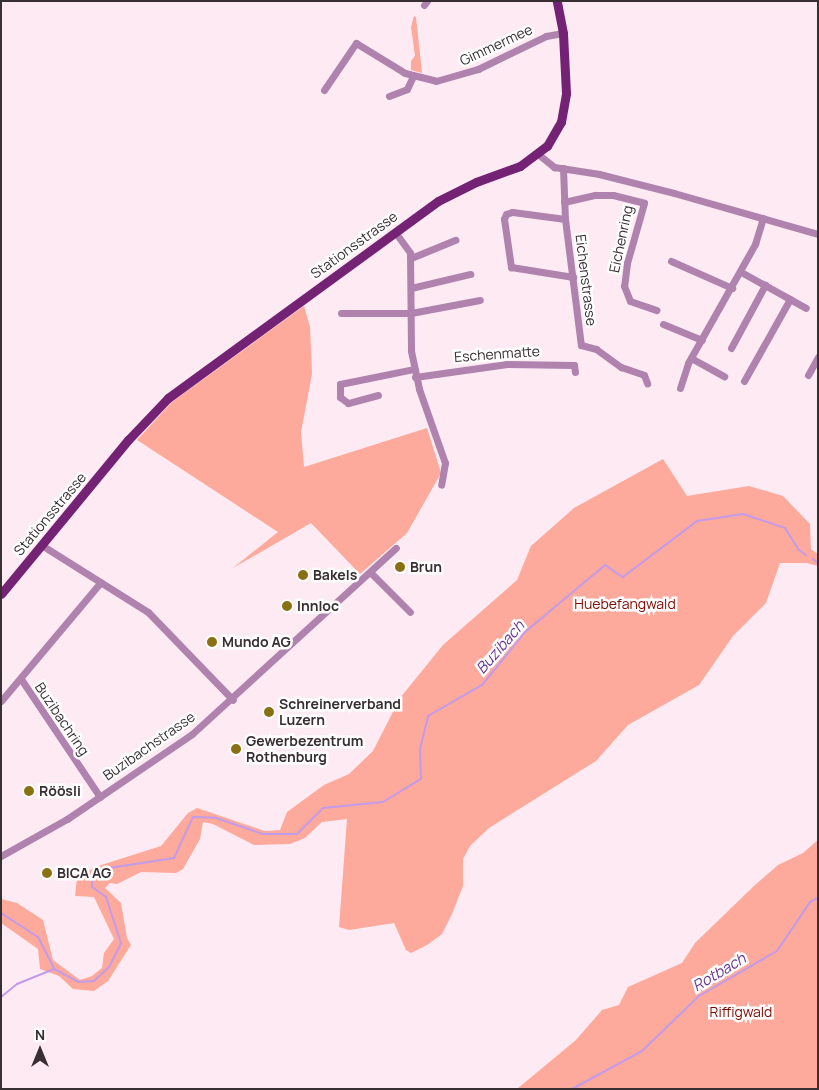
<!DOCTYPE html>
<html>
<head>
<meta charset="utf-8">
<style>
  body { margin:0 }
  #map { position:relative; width:819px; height:1090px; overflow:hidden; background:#fdeaf3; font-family:Manrope,sans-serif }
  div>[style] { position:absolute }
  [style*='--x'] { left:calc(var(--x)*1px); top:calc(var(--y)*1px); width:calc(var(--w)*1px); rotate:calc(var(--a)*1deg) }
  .green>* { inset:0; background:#fda99b }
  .stream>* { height:2px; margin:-1px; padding:0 1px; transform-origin:1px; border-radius:1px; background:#c29beb }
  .minor>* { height:7px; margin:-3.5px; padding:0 3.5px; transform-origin:3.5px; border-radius:3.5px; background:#af83ae }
  .major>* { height:9px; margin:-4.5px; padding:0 4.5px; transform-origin:4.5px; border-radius:4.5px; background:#732274 }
  .dots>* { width:14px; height:14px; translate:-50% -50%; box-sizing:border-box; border:2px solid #fdfdfd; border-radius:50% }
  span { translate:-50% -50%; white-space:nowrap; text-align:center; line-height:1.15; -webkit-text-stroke:5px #fdfdfd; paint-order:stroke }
  .street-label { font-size:14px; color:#382f33 }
  .poi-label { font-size:14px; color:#382f33; font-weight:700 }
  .left { translate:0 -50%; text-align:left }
  .park-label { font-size:14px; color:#7e0901 }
  .water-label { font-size:15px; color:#663591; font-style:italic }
  .frame { position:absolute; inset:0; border:2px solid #382f33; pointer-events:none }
  .north { position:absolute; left:15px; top:1025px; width:50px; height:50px; -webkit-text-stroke:4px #fdfdfd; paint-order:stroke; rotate:0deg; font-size:14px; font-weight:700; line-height:20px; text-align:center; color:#382f33 }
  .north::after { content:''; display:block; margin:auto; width:18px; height:22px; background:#382f33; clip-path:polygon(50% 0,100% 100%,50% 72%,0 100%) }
</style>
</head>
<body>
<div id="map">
  <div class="green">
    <i style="clip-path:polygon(414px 16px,416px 17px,422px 73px,411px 70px,411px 61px,415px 56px,411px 27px)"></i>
    <i style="clip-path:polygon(304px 306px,310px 327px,312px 374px,301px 432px,304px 467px,427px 428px,441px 473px,407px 533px,360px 574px,311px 523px,233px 568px,278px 532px,137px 440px,172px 402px)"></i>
    <i style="clip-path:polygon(663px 459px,687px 496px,749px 486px,783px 496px,810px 524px,811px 549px,818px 554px,818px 566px,807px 563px,780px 563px,766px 603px,733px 636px,699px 685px,628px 725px,596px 761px,489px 828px,470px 846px,463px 859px,463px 886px,452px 914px,442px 934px,427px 945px,411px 953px,406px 950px,394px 923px,349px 930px,339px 927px,347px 819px,322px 822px,305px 838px,290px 844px,254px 845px,213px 824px,203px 822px,200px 839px,183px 869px,176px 873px,141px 872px,117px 884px,110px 883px,105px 888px,121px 903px,127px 938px,131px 945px,108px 981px,94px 991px,73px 989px,59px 976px,40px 969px,38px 949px,1px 923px,1px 899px,17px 903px,43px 920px,53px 960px,80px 980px,92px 976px,102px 968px,104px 953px,114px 939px,94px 897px,75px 896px,77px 878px,95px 867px,161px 846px,188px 813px,197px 808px,265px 831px,280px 830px,287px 812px,324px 785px,349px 774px,373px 751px,400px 698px,443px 645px,517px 580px,531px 546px,574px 508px)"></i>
    <i style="clip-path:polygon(818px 840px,818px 1089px,517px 1089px,576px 1040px,602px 1010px,619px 1005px,628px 987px,682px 963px,695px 943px,755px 885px,778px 865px,803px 853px)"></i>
  </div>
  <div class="stream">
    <i style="--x:813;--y:559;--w:6;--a:39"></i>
    <i style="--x:1;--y:913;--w:44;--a:33"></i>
    <i style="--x:38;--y:937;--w:36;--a:63"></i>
    <i style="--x:54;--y:969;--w:27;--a:28"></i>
    <i style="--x:78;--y:982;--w:16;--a:-4"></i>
    <i style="--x:94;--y:981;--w:21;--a:-43"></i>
    <i style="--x:109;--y:967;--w:27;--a:-63"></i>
    <i style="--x:121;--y:943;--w:48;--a:-108.1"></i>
    <i style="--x:106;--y:897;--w:17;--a:-144"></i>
    <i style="--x:92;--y:887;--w:13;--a:-90"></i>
    <i style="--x:92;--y:874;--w:18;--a:-19"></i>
    <i style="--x:109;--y:868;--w:66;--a:-8.7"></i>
    <i style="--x:174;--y:858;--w:45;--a:-65.1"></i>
    <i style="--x:193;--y:817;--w:23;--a:2"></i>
    <i style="--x:216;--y:818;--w:50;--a:18.8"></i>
    <i style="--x:263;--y:834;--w:34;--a:0"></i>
    <i style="--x:297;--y:834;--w:37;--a:-45"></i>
    <i style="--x:323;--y:808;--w:60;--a:-5.7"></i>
    <i style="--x:383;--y:802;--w:44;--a:-31.2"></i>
    <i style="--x:421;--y:779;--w:30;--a:-92"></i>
    <i style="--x:420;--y:749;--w:34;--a:-76"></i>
    <i style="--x:428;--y:716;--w:62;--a:-29.9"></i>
    <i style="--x:482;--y:685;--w:68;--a:-50.9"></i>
    <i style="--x:525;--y:632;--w:104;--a:-39.9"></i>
    <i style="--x:605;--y:565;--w:22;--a:34"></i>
    <i style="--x:623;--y:577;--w:93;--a:-37.1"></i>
    <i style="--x:697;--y:521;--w:47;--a:-8.7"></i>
    <i style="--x:743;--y:514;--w:44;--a:18.4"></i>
    <i style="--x:785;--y:528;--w:26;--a:58"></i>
    <i style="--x:799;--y:550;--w:9;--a:36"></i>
    <i style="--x:1;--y:997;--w:21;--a:-39"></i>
    <i style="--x:17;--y:984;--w:40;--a:-22"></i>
    <i style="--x:572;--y:1089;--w:80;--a:-28.5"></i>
    <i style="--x:642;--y:1051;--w:79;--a:-44"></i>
    <i style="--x:699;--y:996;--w:90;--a:-30"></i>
    <i style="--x:777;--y:951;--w:59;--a:-56"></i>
    <i style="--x:810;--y:902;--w:9;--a:-27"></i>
  </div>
  <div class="minor">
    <i style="--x:424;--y:5;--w:5;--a:-53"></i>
    <i style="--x:324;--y:90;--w:57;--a:-55.8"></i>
    <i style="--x:356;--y:43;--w:57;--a:31.5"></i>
    <i style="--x:405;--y:73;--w:32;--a:14"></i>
    <i style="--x:436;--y:81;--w:44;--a:-15.9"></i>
    <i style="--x:478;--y:69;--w:76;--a:-25.9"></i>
    <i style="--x:546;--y:36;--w:17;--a:-10"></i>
    <i style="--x:389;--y:96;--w:19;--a:-21"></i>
    <i style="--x:407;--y:89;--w:14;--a:-65"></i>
    <i style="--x:538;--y:154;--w:21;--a:39"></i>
    <i style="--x:554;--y:167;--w:46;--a:8.8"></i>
    <i style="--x:599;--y:174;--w:77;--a:14.2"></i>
    <i style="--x:674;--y:193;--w:150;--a:15.9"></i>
    <i style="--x:563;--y:168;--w:51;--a:87.8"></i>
    <i style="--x:565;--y:219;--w:127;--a:82.8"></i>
    <i style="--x:581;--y:345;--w:16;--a:15"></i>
    <i style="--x:596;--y:349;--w:31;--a:36"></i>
    <i style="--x:621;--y:367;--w:24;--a:19"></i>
    <i style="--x:644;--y:375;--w:9;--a:69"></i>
    <i style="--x:564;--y:202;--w:32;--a:-13"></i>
    <i style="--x:595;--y:195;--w:18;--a:0"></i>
    <i style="--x:613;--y:195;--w:32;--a:14"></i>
    <i style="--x:644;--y:203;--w:62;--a:105.8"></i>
    <i style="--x:627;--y:263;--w:23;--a:97"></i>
    <i style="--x:624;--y:286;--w:16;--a:68"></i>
    <i style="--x:630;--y:301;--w:28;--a:19"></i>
    <i style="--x:565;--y:219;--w:53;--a:-172.5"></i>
    <i style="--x:512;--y:212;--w:6;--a:162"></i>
    <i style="--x:506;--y:214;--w:5;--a:112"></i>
    <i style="--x:504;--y:219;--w:49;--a:81.7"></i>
    <i style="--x:511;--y:267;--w:63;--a:9.2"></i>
    <i style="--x:395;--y:232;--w:26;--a:54"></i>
    <i style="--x:410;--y:253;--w:98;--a:89.4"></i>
    <i style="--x:411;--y:351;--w:39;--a:78"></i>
    <i style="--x:419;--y:389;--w:78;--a:70.6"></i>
    <i style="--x:445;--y:463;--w:22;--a:100"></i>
    <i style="--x:411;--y:258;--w:48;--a:-22.2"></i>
    <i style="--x:671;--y:261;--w:67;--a:23.9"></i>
    <i style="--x:741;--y:272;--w:74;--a:29"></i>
    <i style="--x:411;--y:288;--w:61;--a:-13.3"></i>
    <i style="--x:341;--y:313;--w:70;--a:0"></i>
    <i style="--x:411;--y:313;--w:70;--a:-10.7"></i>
    <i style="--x:663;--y:324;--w:42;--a:22.3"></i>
    <i style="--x:731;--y:348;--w:72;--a:-61.6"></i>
    <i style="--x:691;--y:358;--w:38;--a:29"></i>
    <i style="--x:808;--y:375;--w:21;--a:-61"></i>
    <i style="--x:415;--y:377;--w:93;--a:-8"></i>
    <i style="--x:507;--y:364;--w:67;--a:0.9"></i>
    <i style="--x:574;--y:365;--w:7;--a:82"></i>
    <i style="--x:744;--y:381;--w:94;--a:-60.7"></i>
    <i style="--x:680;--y:388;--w:26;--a:-72"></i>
    <i style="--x:688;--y:363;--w:137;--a:-60.6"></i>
    <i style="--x:755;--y:244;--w:27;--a:-73"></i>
    <i style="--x:378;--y:395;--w:31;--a:165"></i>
    <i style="--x:348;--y:403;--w:10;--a:-143"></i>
    <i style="--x:340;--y:397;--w:13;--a:-90"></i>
    <i style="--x:340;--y:384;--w:76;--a:-11.5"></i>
    <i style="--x:43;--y:546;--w:124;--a:32.2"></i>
    <i style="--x:148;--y:612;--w:122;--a:46"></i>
    <i style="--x:371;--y:573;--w:55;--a:45"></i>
    <i style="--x:21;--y:679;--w:142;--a:56.2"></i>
    <i style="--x:1;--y:701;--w:155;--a:-50"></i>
    <i style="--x:1;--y:856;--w:76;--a:-29.3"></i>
    <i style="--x:67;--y:819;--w:151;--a:-34.2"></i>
    <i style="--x:192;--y:734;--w:276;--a:-42.4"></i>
  </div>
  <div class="major">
    <i style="--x:1;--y:594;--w:200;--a:-50.5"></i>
    <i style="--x:128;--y:440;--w:58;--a:-46.4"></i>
    <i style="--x:168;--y:398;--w:334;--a:-36.1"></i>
    <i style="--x:438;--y:201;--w:42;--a:-26.6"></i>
    <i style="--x:476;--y:182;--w:47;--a:-20"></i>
    <i style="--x:520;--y:166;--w:34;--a:-37"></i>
    <i style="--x:547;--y:146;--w:28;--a:-60"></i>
    <i style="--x:561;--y:122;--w:29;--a:-80"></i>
    <i style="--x:566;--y:93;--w:60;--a:-92.9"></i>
    <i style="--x:563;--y:33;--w:33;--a:-101"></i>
  </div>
  <div class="dots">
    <i style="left:400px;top:567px;background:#897113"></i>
    <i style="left:303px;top:575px;background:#897113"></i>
    <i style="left:287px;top:606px;background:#897113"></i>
    <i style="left:212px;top:642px;background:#897113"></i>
    <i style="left:269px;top:712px;background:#897113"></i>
    <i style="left:236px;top:749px;background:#897113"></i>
    <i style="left:29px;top:791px;background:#897113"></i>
    <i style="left:47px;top:873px;background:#897113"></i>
  </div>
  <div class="street-label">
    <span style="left:496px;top:45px;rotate:-25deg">Gimmermee</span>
    <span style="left:621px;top:239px;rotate:-78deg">Eichenring</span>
    <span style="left:354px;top:245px;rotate:-36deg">Stationsstrasse</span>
    <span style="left:586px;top:280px;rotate:83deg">Eichenstrasse</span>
    <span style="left:497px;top:354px;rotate:-4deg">Eschenmatte</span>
    <span style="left:50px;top:514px;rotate:-50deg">Stationsstrasse</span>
    <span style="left:62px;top:719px;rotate:56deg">Buzibachring</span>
    <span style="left:149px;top:746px;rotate:-35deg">Buzibachstrasse</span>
  </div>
  <div class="poi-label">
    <span class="left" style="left:410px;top:567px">Brun</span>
    <span class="left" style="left:313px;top:575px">Bakels</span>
    <span class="left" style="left:297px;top:606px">Innloc</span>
    <span class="left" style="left:222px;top:642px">Mundo AG</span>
    <span class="left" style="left:279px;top:712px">Schreinerverband<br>Luzern</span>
    <span class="left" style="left:246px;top:749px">Gewerbezentrum<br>Rothenburg</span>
    <span class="left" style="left:39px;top:791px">Röösli</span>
    <span class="left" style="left:57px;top:873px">BICA AG</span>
  </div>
  <div class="park-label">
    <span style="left:625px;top:604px">Huebefangwald</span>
    <span style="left:741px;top:1012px">Riffigwald</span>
  </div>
  <div class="water-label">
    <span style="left:500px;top:647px;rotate:-49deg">Buzibach</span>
    <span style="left:719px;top:972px;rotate:-31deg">Rotbach</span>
  </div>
  <div class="frame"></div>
  <div class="north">N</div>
</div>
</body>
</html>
